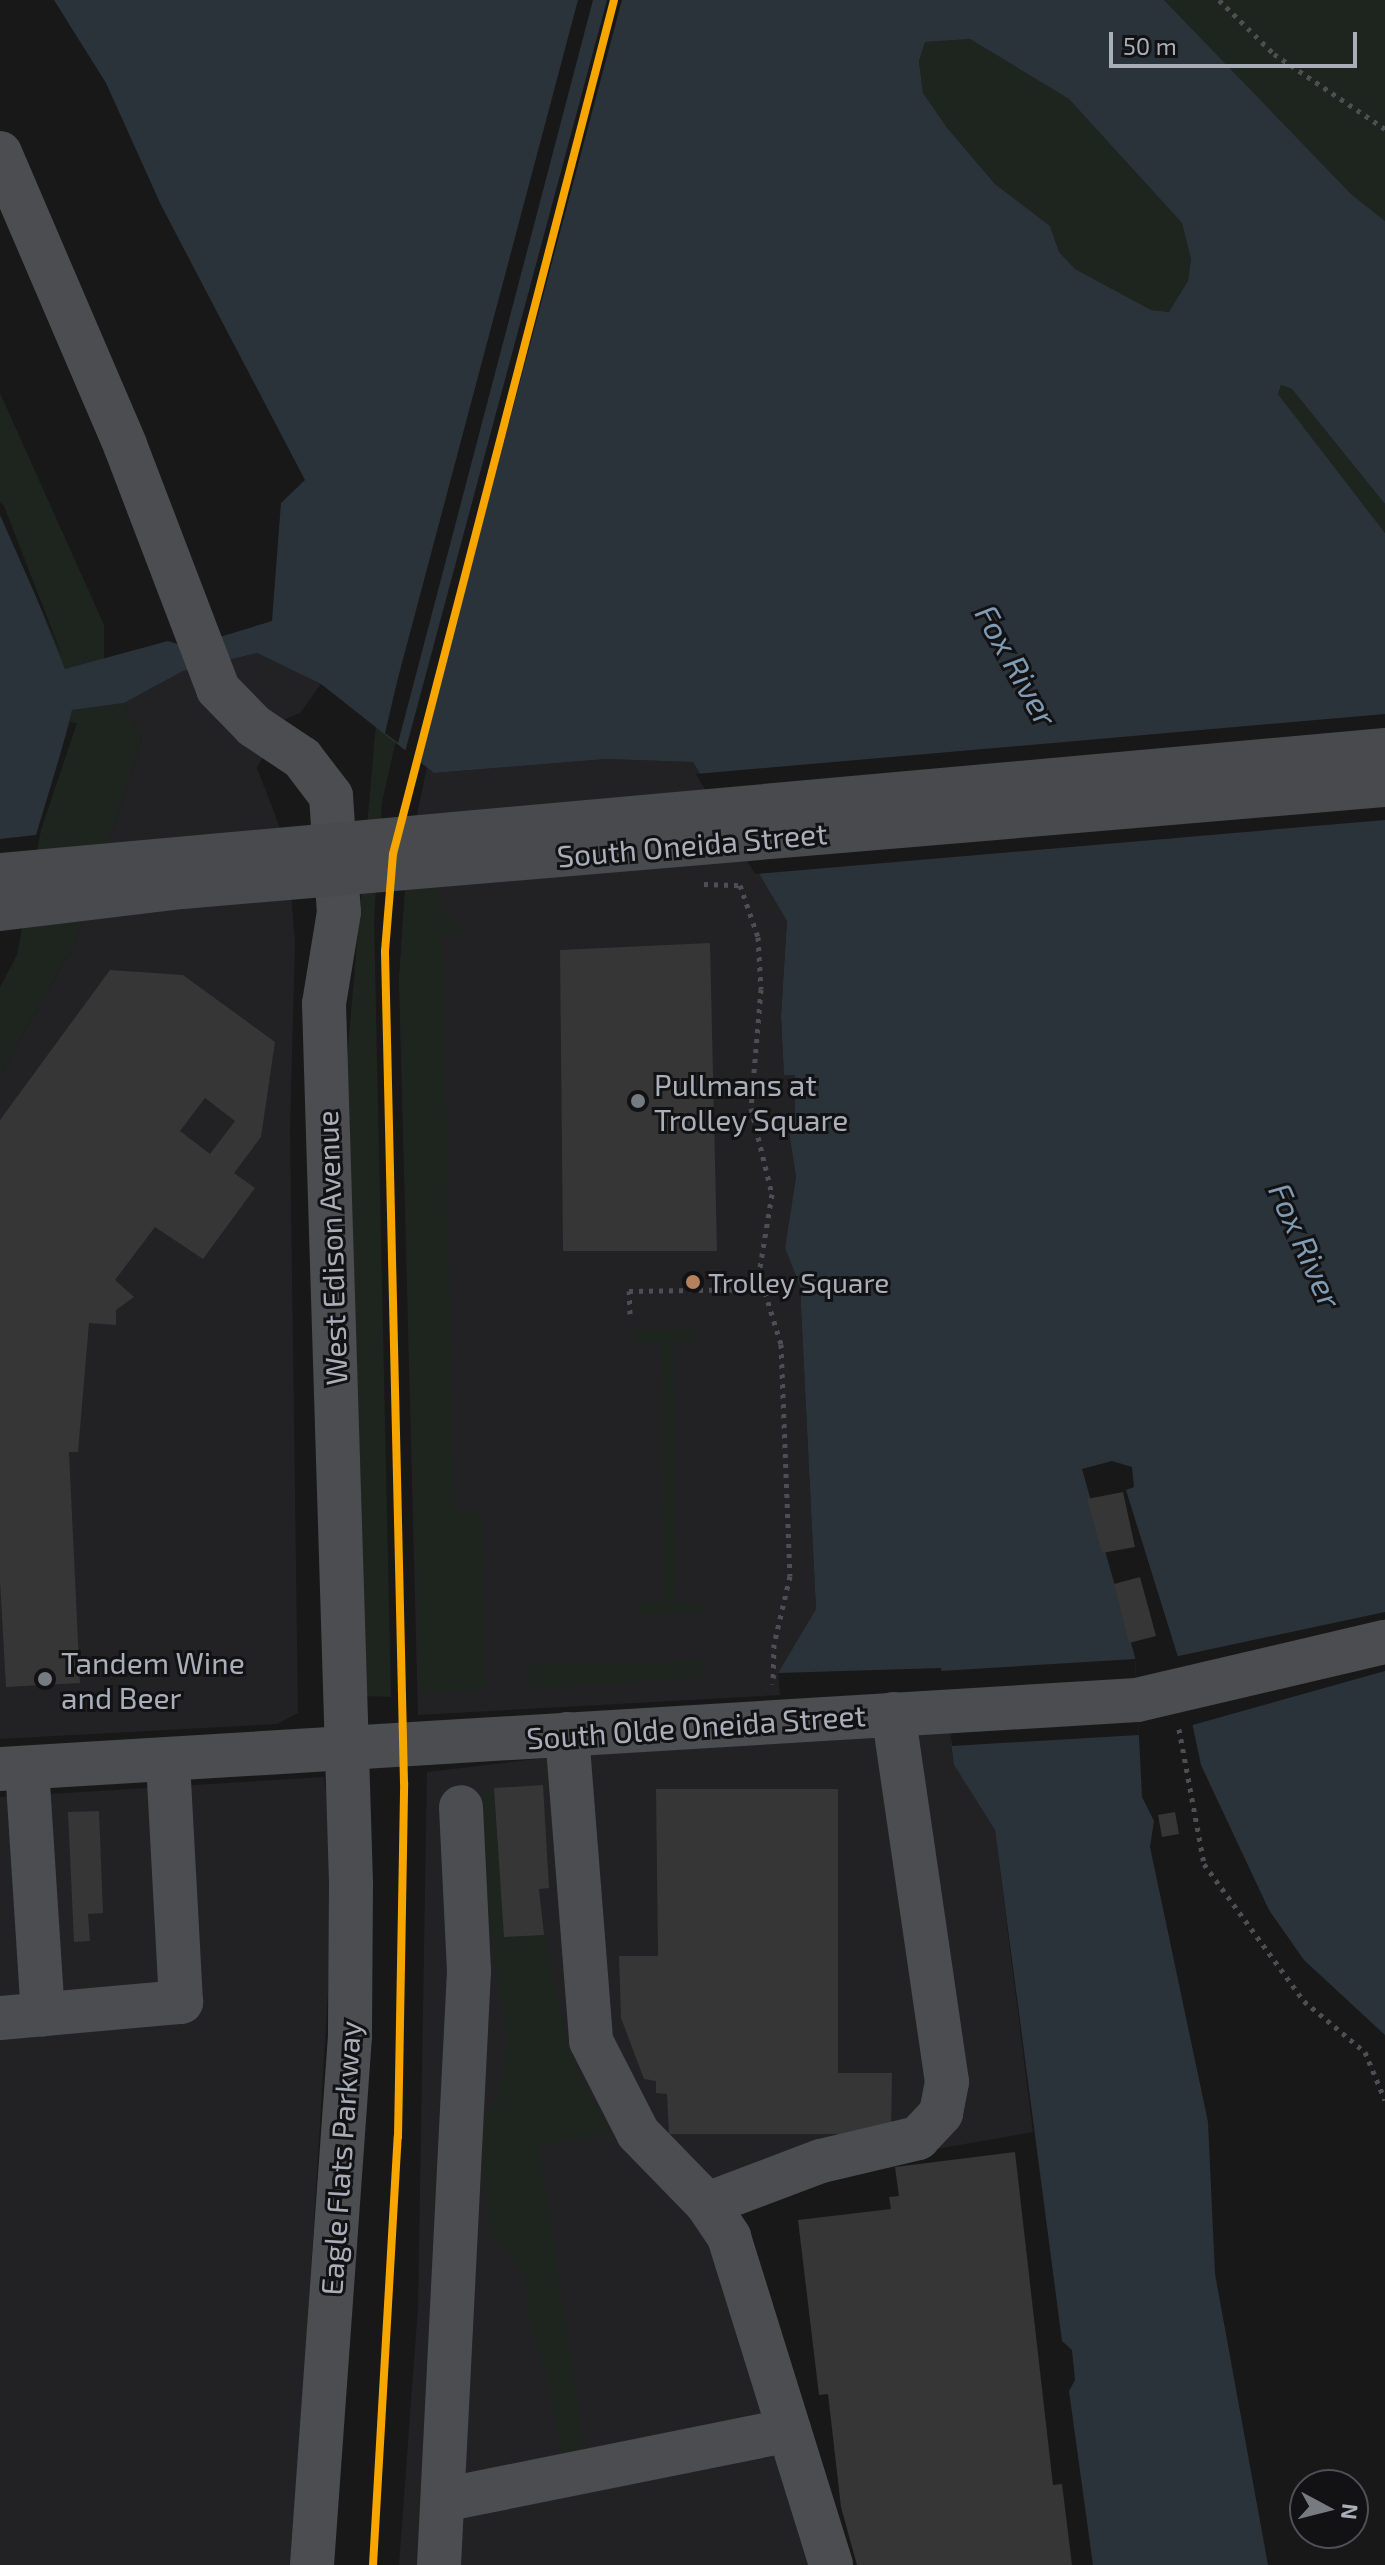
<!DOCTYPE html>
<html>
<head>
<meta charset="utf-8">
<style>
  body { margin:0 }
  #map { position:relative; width:1385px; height:2565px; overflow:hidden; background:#181818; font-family:"Exo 2",sans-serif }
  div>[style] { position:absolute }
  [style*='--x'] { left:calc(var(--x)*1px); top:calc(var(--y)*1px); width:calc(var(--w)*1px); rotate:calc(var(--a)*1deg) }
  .built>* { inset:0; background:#222224 }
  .green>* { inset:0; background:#1e251f }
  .water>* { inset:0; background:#2b333a }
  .pier>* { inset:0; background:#181818 }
  .building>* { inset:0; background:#363637 }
  .path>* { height:5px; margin-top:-2.5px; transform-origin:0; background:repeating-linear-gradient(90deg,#4e4f53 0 4px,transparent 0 10px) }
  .minor>* { height:44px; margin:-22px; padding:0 22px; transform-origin:22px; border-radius:22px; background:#4c4d51 }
  .major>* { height:44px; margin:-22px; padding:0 22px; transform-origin:22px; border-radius:22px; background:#494a4d }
  .rail-1>* { height:8px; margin:-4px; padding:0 4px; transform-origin:4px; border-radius:4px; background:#f7a600 }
  .dots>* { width:22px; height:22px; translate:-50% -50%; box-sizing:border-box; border:4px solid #121214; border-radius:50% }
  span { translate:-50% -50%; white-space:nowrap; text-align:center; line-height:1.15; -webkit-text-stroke:6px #121214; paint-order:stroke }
  .bus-label { font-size:28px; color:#a9aeb9 }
  .left { translate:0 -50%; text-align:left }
  .street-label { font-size:30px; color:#a9aeb9 }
  .poi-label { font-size:30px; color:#a9aeb9 }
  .water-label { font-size:32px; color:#809bb4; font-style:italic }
  .north { position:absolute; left:1289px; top:2469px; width:80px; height:80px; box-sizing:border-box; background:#121214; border:2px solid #4e5056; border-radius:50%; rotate:97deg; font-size:22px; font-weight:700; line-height:32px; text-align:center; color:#a9aeb9 }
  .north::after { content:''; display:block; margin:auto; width:28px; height:36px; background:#767a81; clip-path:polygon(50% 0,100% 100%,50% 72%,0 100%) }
  .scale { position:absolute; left:1109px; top:32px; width:248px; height:36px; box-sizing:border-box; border:4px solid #a9aeb9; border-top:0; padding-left:10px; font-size:24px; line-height:28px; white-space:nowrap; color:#a9aeb9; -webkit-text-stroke:6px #121214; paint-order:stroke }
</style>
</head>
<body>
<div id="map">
  <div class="built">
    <i style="clip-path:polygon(257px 653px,321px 684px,300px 713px,281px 721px,257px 768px,287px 846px,295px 942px,290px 1130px,298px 1713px,277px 1724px,0 1739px,0 1075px,74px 944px,142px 738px,124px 703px,183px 671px)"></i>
    <i style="clip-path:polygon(606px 759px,693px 762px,787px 921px,781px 1017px,784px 1074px,795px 1075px,795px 1132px,789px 1133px,796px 1177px,785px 1248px,800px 1286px,816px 1609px,778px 1673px,780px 1695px,418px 1715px,399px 980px,407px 862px,427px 767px,434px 773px)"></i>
    <i style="clip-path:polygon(949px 1733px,954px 1765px,995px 1830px,1033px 2132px,719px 2187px,708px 2232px,814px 2565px,399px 2565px,418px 2307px,427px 1772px,612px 1750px)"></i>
    <i style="clip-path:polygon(324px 1777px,336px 1862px,293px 2565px,0 2565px,0 1797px)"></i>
  </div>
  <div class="green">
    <i style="clip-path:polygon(1164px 0,1385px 0,1385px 221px,1351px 194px)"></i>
    <i style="clip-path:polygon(970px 39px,1069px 99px,1182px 223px,1191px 259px,1188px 281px,1169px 312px,1151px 310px,1075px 269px,1059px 252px,1050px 226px,995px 184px,948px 129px,923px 93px,919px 61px,925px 42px)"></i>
    <i style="clip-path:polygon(1281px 385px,1292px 389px,1385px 504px,1385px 533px,1278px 394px)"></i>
    <i style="clip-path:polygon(0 393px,104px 625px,104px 660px,65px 669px,0 506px)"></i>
    <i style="clip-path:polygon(124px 703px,142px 738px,74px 944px,0 1075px,0 983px,71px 710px)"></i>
    <i style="clip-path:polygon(376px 723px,396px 740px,382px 802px,374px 919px,391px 1697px,362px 1696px,346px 1071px)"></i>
    <i style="clip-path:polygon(407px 862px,436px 874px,441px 908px,468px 935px,442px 936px,454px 1510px,481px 1512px,482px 1517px,485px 1689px,420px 1693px,399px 980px)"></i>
    <i style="clip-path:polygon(694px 1329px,699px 1341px,673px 1344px,675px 1601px,705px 1607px,699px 1613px,640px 1614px,635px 1603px,664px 1602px,661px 1345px,637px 1343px,629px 1337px,637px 1330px)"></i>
    <i style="clip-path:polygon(698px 1661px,704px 1664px,701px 1678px,530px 1688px,526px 1673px,531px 1664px)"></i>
    <i style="clip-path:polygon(494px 1788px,504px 1937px,544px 1935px,565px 2032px,582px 2081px,611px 2133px,539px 2146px,586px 2460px,563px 2462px,549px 2382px,526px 2313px,526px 2278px,490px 2232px,480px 2126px,498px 2096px,507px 2044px,490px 1926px,483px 1792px)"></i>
  </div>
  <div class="water">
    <i style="clip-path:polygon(evenodd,54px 0,1164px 0,1351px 194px,1385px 221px,1385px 504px,1292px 389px,1281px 385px,1278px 394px,1385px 533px,1385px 2035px,1304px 1960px,1269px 1910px,1201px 1765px,1178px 1657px,1126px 1490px,1134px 1487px,1132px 1467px,1112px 1461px,1082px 1469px,1135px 1657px,1142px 1797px,1154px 1821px,1150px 1847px,1208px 2122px,1215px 2274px,1268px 2565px,1093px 2565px,1069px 2391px,1075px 2380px,1072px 2350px,1062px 2341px,995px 1830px,954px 1765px,941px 1668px,778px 1673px,816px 1609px,800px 1286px,785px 1248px,796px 1177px,789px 1132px,795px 1131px,795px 1075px,784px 1075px,781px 1017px,787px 921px,693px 762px,606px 759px,434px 773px,321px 684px,257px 653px,183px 671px,124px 703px,72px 710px,0 983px,0 506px,65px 669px,168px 641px,187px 647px,272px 621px,281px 503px,305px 480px,161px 205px,106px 83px,54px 0,970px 39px,1069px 99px,1182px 223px,1191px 259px,1188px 281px,1169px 312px,1151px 310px,1075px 269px,1059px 252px,1050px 226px,995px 184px,948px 129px,923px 93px,919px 61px,925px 42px,970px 39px)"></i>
  </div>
  <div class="pier">
    <i style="clip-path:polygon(578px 0,593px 0,398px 743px,385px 733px,398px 678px)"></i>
    <i style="clip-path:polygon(607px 0,622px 0,418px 764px,405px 752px)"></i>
    <i style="clip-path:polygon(0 502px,4px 506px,63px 658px,0 515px)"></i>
    <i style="clip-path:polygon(1385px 714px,1385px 820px,755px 874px,696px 774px)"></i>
    <i style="clip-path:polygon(70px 722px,77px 723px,41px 830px,17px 955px,0 987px,0 839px,36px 835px)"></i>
    <i style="clip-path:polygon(1385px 1612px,1385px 1671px,1189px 1726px,1174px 1657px)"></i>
    <i style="clip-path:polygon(1135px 1659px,1139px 1735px,952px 1746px,941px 1671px)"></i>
  </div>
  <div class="building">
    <i style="clip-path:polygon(710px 943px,717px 1251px,563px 1251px,560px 950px)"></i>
    <i style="clip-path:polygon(evenodd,110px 970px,183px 975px,275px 1042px,261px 1137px,234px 1173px,255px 1188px,203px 1259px,155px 1227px,115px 1280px,134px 1297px,116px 1310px,116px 1325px,89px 1323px,78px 1452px,69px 1452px,80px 1683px,6px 1687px,0 1581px,0 1120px,110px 970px,205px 1098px,235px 1121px,210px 1154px,180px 1131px,205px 1098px)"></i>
    <i style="clip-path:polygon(1123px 1492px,1135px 1547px,1102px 1553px,1087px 1499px)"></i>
    <i style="clip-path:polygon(1140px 1577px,1156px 1636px,1129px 1643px,1114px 1584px)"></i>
    <i style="clip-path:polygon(543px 1785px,549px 1888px,539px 1889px,544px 1935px,504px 1937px,494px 1788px)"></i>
    <i style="clip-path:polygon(656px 1789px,838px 1789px,838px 2073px,892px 2073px,891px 2134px,669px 2134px,667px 2094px,656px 2093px,656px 2081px,644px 2079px,621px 2018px,619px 1956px,658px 1956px)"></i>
    <i style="clip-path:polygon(99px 1811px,103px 1913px,88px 1914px,90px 1941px,74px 1942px,68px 1812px)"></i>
    <i style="clip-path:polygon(1175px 1812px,1179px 1834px,1162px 1837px,1158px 1815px)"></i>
    <i style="clip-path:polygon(1015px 2152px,1053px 2485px,1062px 2484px,1072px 2565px,857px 2565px,841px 2507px,828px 2394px,819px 2395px,798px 2220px,891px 2209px,889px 2197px,899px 2196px,895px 2167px)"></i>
  </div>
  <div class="path">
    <i style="--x:1219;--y:0;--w:77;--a:44.5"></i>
    <i style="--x:1274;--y:54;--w:134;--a:34"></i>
    <i style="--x:704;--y:884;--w:36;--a:2"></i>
    <i style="--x:740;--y:885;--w:55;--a:70.9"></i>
    <i style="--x:758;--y:937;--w:52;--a:86.7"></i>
    <i style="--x:761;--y:989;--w:119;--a:94.8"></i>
    <i style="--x:751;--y:1108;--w:89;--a:76.3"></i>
    <i style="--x:772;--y:1194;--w:80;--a:99.3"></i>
    <i style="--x:759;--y:1273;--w:74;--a:72.8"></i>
    <i style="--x:781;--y:1344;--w:232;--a:87.8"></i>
    <i style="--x:790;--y:1576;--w:70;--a:103.2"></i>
    <i style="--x:774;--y:1644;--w:40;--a:91.4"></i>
    <i style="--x:630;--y:1314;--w:23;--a:-92"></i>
    <i style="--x:629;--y:1291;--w:133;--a:-0.9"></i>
    <i style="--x:1179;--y:1729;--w:137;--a:79.5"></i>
    <i style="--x:1204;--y:1864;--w:170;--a:53.9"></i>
    <i style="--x:1304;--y:2001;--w:80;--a:39.9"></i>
    <i style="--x:1365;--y:2052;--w:52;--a:67.4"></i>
  </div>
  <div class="minor">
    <i style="--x:0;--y:153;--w:318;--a:66.8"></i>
    <i style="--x:125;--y:445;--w:261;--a:69.1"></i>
    <i style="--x:218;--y:689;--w:52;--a:45.8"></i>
    <i style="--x:254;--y:726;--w:58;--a:33.7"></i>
    <i style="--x:302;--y:758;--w:48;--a:52.7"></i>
    <i style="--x:331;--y:796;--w:116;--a:86.1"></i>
    <i style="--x:339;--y:912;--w:93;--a:99.3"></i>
    <i style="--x:324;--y:1004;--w:881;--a:88.24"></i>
    <i style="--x:351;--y:1885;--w:151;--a:90.4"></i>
    <i style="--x:350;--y:2036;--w:530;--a:94.11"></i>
    <i style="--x:567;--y:1734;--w:308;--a:85.5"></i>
    <i style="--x:591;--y:2041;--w:103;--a:62.9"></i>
    <i style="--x:638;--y:2133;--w:99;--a:45.8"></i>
    <i style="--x:707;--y:2204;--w:40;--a:56"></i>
    <i style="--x:729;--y:2237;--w:343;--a:72.7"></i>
    <i style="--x:27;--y:1768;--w:247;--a:86.3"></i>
    <i style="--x:0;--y:1769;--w:1139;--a:-3.47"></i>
    <i style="--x:1137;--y:1700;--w:255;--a:-13.2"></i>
    <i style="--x:0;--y:2018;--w:182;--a:-5.1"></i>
    <i style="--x:181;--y:2002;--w:242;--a:-93.1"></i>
    <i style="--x:707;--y:2204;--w:122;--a:-20.7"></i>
    <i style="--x:821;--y:2161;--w:100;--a:-13.3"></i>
    <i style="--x:918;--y:2138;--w:34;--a:-47"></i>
    <i style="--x:941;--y:2113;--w:32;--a:-79"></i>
    <i style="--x:947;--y:2082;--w:372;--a:-98.3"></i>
    <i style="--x:443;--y:2500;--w:353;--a:-11.4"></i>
    <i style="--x:439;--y:2565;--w:595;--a:-87.11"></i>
    <i style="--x:469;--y:1971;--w:164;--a:-92.8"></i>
  </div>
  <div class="major">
    <i style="--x:0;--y:875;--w:1391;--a:-5.16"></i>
    <i style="--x:0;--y:909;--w:183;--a:-6.9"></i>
    <i style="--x:182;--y:887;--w:1207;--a:-4.85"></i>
  </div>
  <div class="rail-1">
    <i style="--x:373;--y:2565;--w:429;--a:-86.7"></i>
    <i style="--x:398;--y:2137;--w:354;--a:-89"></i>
    <i style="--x:404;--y:1783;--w:832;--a:-91.31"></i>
    <i style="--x:385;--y:951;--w:97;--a:-85.3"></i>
    <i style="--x:393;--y:854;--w:882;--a:-75.49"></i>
  </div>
  <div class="dots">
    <i style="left:638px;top:1101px;background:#767a81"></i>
    <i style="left:693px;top:1282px;background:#b6815c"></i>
    <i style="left:45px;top:1679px;background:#767a81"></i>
  </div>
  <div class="bus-label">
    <span class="left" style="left:708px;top:1282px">Trolley Square</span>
  </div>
  <div class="street-label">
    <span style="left:692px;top:844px;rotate:-5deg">South Oneida Street</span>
    <span style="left:331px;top:1248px;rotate:-92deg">West Edison Avenue</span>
    <span style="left:696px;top:1726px;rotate:-4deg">South Olde Oneida Street</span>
    <span style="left:340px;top:2158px;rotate:-86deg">Eagle Flats Parkway</span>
  </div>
  <div class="poi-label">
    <span class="left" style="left:654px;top:1101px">Pullmans at<br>Trolley Square</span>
    <span class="left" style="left:61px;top:1679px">Tandem Wine<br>and Beer</span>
  </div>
  <div class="water-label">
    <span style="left:1017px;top:665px;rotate:61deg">Fox River</span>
    <span style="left:1306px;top:1245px;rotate:66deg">Fox River</span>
  </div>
  <div class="north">N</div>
  <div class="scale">50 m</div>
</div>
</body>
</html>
